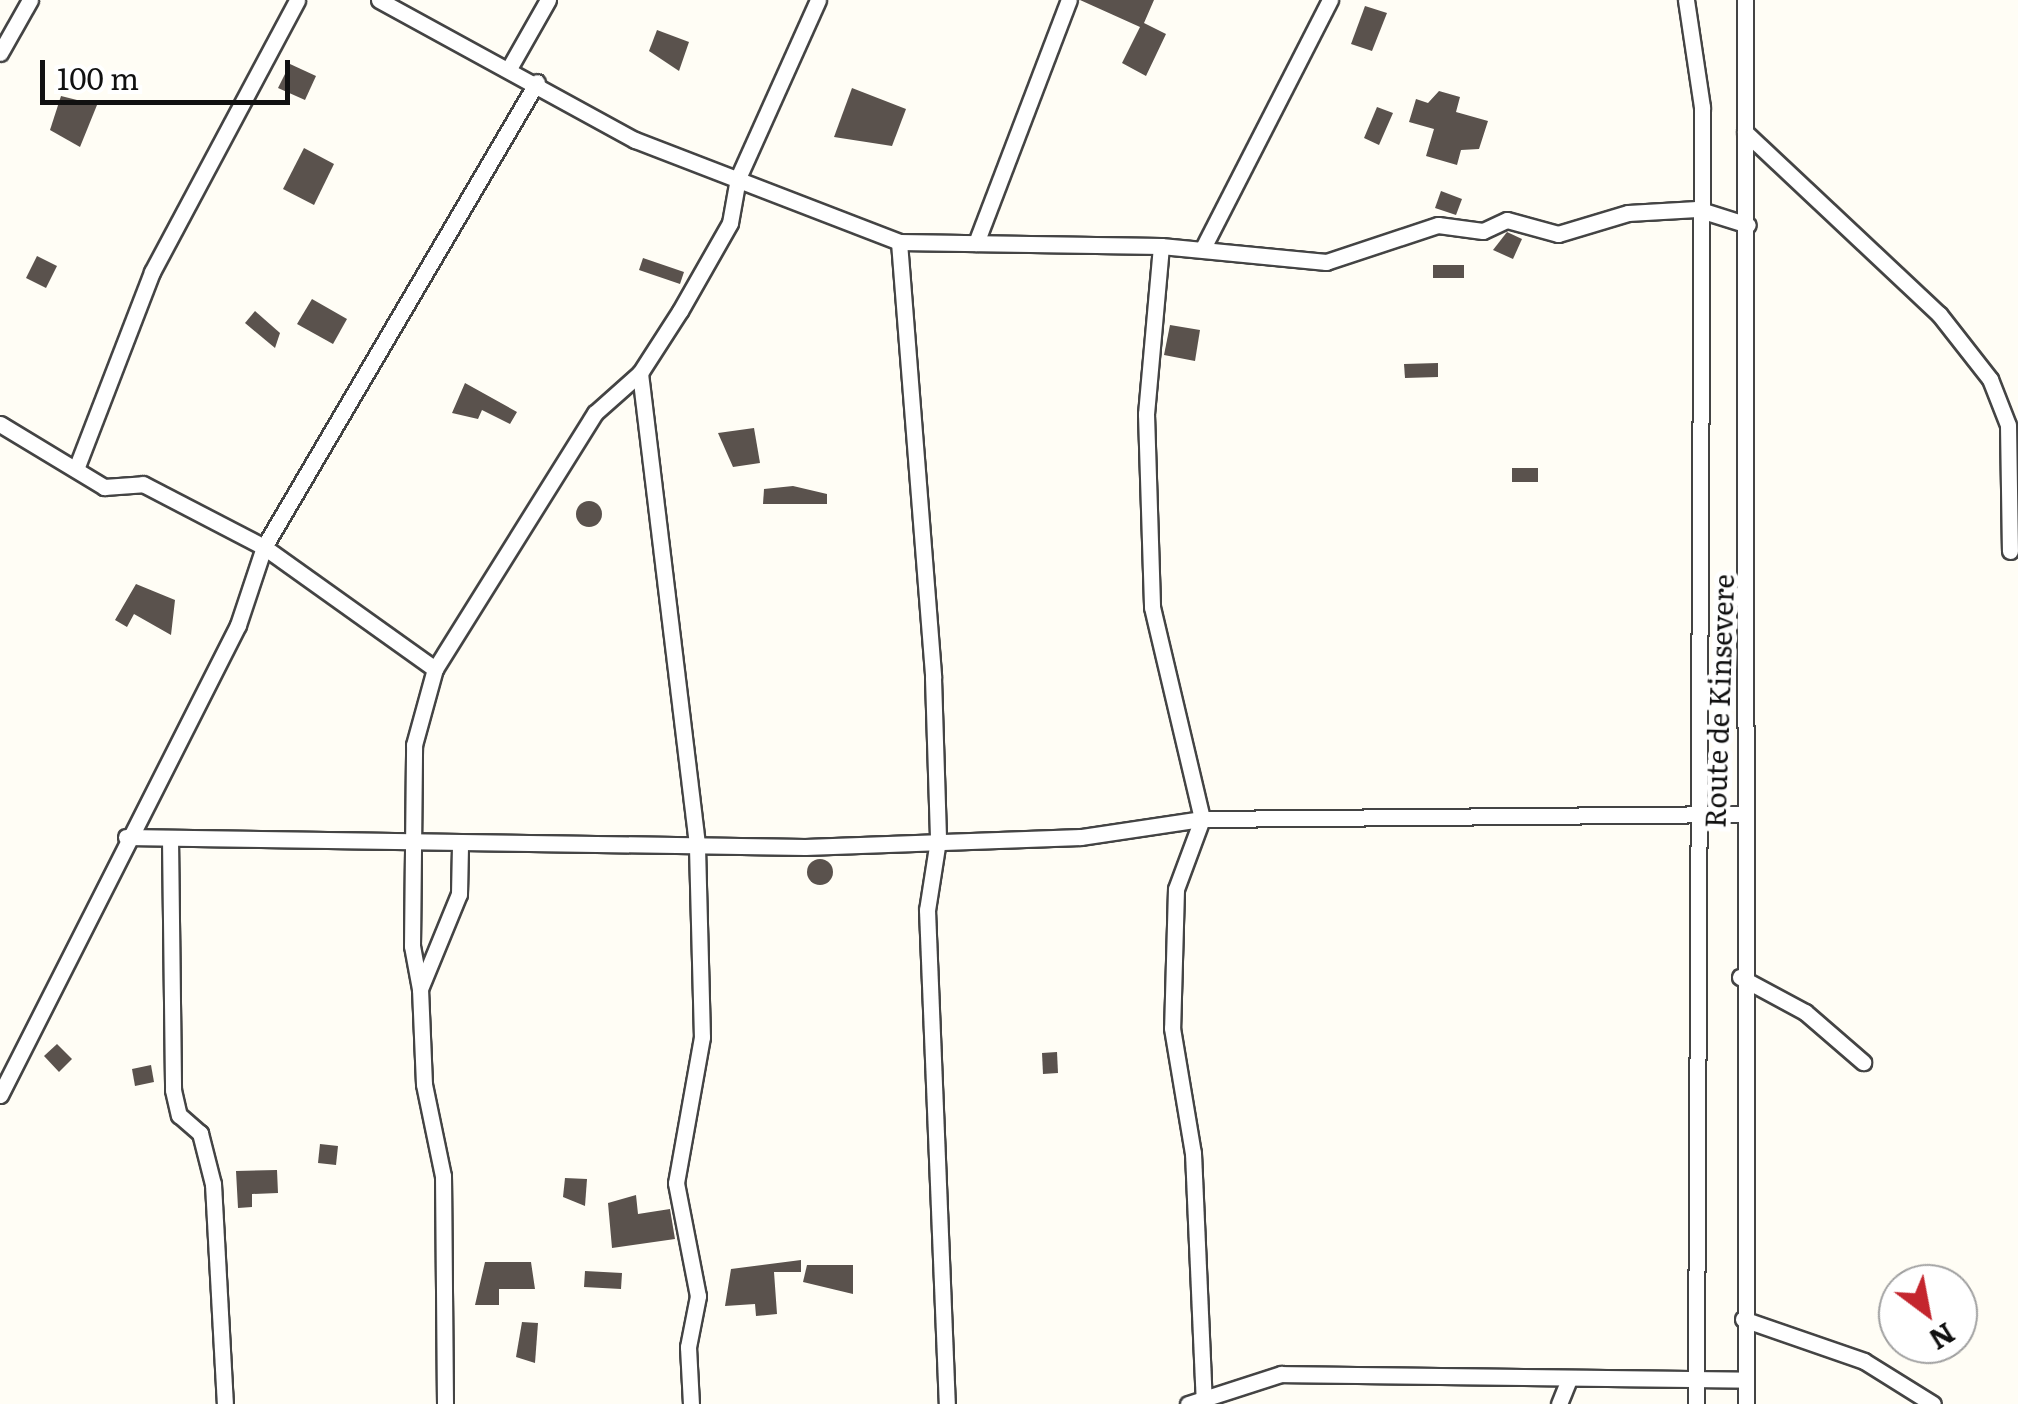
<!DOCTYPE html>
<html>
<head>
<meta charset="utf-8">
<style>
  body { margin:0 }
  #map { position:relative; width:2018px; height:1404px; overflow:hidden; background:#fffdf5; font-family:Literata,serif }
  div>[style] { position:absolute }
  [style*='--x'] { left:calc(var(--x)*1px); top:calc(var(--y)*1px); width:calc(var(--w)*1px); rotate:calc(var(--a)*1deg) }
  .building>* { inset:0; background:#5a524d }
  .round { border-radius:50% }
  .roads { filter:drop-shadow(2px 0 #444) drop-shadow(-2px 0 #444) drop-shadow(0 2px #444) drop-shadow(0 -2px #444) }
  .street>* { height:15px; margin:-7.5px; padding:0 7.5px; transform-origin:7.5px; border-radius:7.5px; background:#fff }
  span { translate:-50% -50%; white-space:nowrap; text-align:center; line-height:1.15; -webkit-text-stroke:10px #fff; paint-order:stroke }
  .street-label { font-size:28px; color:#111 }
  .north { position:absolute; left:1878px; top:1264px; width:100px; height:100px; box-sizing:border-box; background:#fff; border:2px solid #a0a0a0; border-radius:50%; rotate:148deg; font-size:28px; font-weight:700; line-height:40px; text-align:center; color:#111 }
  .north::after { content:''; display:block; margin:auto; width:35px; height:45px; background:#c4262e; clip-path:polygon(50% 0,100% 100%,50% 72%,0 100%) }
  .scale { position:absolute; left:40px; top:60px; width:250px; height:45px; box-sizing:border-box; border:5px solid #111; border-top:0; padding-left:12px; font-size:30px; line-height:35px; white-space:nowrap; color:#111; -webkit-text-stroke:8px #fff; paint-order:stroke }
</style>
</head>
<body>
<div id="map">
  <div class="building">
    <i style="clip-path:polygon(1080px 0,1154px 0,1144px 23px,1166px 34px,1146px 76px,1122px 63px,1140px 27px)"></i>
    <i style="clip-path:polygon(1365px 6px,1387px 13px,1372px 51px,1351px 44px)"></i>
    <i style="clip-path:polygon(657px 30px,689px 42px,679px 71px,649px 51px)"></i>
    <i style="clip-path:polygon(290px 64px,316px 76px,305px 100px,278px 88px)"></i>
    <i style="clip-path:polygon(852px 88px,906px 109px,892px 146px,834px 137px)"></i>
    <i style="clip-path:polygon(1439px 91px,1460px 97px,1456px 112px,1488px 121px,1479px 149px,1461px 150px,1457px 165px,1426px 156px,1434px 129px,1409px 122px,1416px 99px,1428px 103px)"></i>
    <i style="clip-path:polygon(61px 96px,97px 105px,80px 147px,50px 130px)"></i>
    <i style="clip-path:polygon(1377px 107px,1393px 113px,1379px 145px,1364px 138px)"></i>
    <i style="clip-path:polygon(304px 148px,334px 164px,314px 205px,283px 189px)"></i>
    <i style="clip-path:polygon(1441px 191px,1462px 199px,1456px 215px,1435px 208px)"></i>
    <i style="clip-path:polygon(1507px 232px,1522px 239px,1513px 259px,1493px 250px)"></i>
    <i style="clip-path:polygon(37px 256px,57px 266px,46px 288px,26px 278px)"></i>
    <i style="clip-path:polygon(643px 258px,684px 272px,680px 284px,639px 270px)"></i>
    <i style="clip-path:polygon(1433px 265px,1464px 265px,1464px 278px,1433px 278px)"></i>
    <i style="clip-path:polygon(312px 299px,347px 319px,333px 344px,297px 324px)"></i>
    <i style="clip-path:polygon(255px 311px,280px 333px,275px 348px,245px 323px)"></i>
    <i style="clip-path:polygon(1170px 325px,1200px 330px,1195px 361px,1164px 355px)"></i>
    <i style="clip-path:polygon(1438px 363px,1438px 377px,1405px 378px,1404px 364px)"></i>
    <i style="clip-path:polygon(465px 383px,517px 412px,510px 424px,482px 410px,478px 419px,452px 413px)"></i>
    <i style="clip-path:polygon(754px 428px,760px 463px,733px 467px,718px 433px)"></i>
    <i style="clip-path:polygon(1512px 468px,1538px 468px,1538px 482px,1512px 482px)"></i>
    <i style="clip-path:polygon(793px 486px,827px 494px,827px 504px,763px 504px,764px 489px)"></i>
    <i class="round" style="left:576px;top:501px;width:26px;height:26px"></i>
    <i style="clip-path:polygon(136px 584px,175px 600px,171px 635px,134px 614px,127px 627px,115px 620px)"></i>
    <i class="round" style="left:807px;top:859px;width:26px;height:26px"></i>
    <i style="clip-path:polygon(57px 1044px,72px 1059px,59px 1072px,44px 1056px)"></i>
    <i style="clip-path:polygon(1057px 1052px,1058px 1073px,1043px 1074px,1042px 1053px)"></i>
    <i style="clip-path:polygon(151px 1065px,154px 1082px,135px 1086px,132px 1069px)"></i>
    <i style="clip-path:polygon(320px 1144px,338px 1146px,336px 1165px,318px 1163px)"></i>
    <i style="clip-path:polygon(277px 1170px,278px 1193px,252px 1194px,252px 1207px,238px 1208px,236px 1171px)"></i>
    <i style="clip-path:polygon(565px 1178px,587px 1179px,585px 1206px,563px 1197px)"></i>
    <i style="clip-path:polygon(636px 1195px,638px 1214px,670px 1209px,675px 1239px,612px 1248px,608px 1203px)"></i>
    <i style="clip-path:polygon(801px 1260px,801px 1272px,774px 1272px,777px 1314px,756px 1316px,755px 1304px,725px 1306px,731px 1269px)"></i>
    <i style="clip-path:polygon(485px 1262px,531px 1262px,535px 1289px,499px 1289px,499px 1305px,475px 1305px)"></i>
    <i style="clip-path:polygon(807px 1265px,853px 1265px,853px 1294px,803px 1282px)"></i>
    <i style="clip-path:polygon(585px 1271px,622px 1273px,621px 1289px,584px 1287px)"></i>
    <i style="clip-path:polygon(522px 1322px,538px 1323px,535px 1363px,516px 1357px)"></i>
  </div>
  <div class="roads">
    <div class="street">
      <i style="--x:379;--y:0;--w:292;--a:28.7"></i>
      <i style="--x:635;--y:140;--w:283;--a:21.1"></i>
      <i style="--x:899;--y:242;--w:262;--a:0.9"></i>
      <i style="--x:1161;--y:246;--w:166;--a:5.5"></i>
      <i style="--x:1326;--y:262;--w:118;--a:-18.3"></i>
      <i style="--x:1438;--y:225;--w:45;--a:7.6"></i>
      <i style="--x:1483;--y:231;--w:26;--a:-25"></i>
      <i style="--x:1507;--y:220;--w:53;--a:15.4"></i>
      <i style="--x:1558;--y:234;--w:73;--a:-16.7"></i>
      <i style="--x:1628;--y:213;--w:69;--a:-3.3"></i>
      <i style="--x:1697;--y:209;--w:53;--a:17.4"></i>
      <i style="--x:1686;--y:0;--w:108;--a:81.5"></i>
      <i style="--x:1702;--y:107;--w:1297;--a:90.27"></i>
      <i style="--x:1745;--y:0;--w:1404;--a:89.96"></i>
      <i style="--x:0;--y:53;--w:61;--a:-60.5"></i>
      <i style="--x:511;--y:65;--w:75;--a:-60.4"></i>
      <i style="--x:1745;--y:132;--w:266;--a:43.2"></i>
      <i style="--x:1939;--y:314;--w:83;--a:51.9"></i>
      <i style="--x:1990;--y:379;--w:49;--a:68.6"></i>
      <i style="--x:2008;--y:425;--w:126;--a:89.1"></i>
      <i style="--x:899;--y:242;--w:437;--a:85.5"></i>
      <i style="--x:933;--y:678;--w:162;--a:88.2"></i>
      <i style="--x:938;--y:840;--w:71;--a:98.9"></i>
      <i style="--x:927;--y:910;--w:494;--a:87.7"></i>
      <i style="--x:976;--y:243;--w:260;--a:-69.1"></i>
      <i style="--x:1161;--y:246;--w:169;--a:95.1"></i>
      <i style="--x:1146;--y:414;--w:193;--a:88.2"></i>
      <i style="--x:1152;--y:607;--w:218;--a:76.7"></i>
      <i style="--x:1202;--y:819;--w:75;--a:110.4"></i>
      <i style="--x:1176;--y:889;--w:139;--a:91.6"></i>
      <i style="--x:1172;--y:1028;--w:127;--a:80.5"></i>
      <i style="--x:1193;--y:1153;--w:249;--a:87.5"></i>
      <i style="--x:1203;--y:248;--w:279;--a:-62.9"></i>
      <i style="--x:640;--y:373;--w:477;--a:83.1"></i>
      <i style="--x:697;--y:847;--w:190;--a:88.5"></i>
      <i style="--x:702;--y:1037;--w:148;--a:100.1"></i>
      <i style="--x:676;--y:1183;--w:115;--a:79"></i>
      <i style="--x:698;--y:1296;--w:52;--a:101.1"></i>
      <i style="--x:688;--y:1347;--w:57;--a:87"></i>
      <i style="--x:0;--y:424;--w:122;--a:31.2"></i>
      <i style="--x:104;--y:487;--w:39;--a:-4"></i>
      <i style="--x:143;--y:484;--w:136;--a:27.5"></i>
      <i style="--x:264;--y:547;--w:210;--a:35.5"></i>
      <i style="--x:76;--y:469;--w:211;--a:-68.9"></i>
      <i style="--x:152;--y:272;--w:308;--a:-61.9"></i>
      <i style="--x:126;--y:837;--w:679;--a:0.84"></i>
      <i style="--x:805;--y:847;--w:276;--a:-2.1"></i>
      <i style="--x:1081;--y:837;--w:122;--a:-8.5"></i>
      <i style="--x:1202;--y:819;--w:537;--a:-0.53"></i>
      <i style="--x:170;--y:838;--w:252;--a:89.3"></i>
      <i style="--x:173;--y:1090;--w:26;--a:77"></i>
      <i style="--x:179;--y:1115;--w:28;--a:41"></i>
      <i style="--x:200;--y:1133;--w:53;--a:75.7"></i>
      <i style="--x:213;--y:1184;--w:220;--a:86.9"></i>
      <i style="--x:1740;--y:977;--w:74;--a:28.3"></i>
      <i style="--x:1805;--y:1012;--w:77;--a:40.8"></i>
      <i style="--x:420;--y:989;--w:44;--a:-100.5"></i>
      <i style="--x:412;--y:946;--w:201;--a:-89.4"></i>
      <i style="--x:414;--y:745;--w:79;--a:-74.6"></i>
      <i style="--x:435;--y:669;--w:302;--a:-58"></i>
      <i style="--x:595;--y:413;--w:60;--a:-41.6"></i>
      <i style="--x:640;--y:373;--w:74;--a:-57.2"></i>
      <i style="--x:680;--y:311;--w:101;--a:-60.4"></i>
      <i style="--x:730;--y:223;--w:46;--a:-79.9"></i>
      <i style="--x:738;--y:178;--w:195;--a:-65.8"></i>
      <i style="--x:0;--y:1095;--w:527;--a:-63.14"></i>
      <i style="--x:238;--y:625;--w:82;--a:-71.6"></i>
      <i style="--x:264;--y:547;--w:539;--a:-59.58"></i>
      <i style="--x:1743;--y:1319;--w:128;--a:19.1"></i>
      <i style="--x:1864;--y:1361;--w:81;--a:31.9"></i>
      <i style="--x:445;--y:1404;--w:228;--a:-90.5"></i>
      <i style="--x:443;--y:1176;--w:94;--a:-101.7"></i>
      <i style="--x:424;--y:1084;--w:95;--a:-92.4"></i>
      <i style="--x:420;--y:989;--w:103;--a:-67.7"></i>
      <i style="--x:459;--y:894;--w:49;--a:-88.8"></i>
      <i style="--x:1188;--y:1404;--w:98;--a:-17.9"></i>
      <i style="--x:1281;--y:1374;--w:464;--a:0.7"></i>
      <i style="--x:1559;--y:1404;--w:27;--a:-68"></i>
    </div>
  </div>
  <div class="street-label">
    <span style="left:1718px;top:701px;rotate:-88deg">Route de Kinsevere</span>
  </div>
  <div class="north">N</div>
  <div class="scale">100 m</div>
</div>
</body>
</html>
